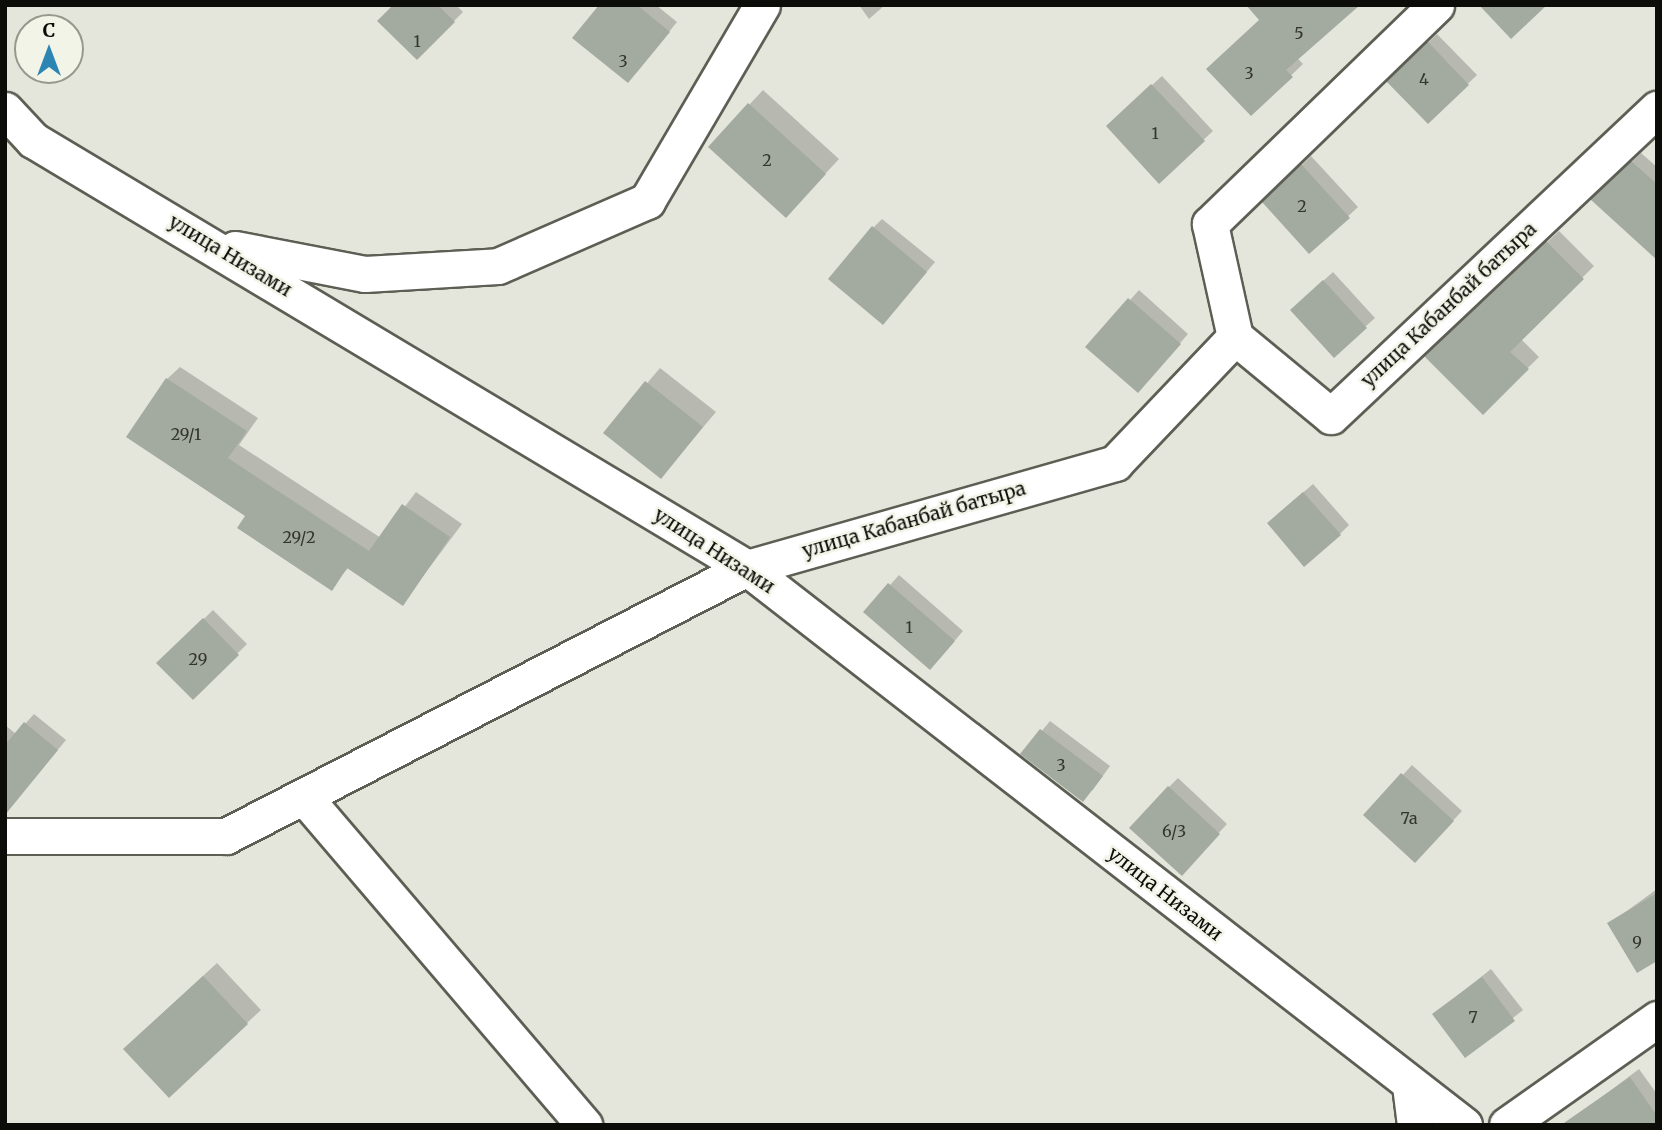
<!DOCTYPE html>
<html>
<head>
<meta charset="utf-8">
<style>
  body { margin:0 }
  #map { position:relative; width:1662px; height:1130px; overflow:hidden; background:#e5e6db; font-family:Merriweather,serif }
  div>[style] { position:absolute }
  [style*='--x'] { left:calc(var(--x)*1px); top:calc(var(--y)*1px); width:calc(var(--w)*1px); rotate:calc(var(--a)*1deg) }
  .shadow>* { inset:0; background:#0003 }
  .building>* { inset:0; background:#a3aaa0 }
  .roads { filter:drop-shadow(2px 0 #5d5e54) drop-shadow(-2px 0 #5d5e54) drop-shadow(0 2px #5d5e54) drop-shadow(0 -2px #5d5e54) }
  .minor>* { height:35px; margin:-17.5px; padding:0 17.5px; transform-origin:17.5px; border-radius:17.5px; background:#fff }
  span { translate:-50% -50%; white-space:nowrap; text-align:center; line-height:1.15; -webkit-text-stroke:5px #f3f4e8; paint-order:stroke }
  .number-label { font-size:16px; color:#32342e }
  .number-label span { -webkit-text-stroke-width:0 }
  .street-label { font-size:19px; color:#0c0c08 }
  .frame { position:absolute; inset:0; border:7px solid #0c0c08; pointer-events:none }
  .north { position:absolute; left:14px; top:14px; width:70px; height:70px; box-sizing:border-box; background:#f3f4e8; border:2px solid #97978e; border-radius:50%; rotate:0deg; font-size:19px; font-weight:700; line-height:28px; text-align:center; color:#0c0c08 }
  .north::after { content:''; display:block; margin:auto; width:24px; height:32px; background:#2d85b3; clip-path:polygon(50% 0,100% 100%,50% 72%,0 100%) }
</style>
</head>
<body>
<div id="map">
  <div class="shadow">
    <i style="clip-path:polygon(395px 5px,456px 5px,463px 12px,417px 58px)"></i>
    <i style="clip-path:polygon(601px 5px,656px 5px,677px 22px,637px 72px)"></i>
    <i style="clip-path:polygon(859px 5px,885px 5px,869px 19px)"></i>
    <i style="clip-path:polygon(1261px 20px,1303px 64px,1251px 114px)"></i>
    <i style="clip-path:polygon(1437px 34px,1477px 75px,1428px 122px,1389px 81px)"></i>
    <i style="clip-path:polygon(1162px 76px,1213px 131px,1159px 181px,1117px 117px)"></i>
    <i style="clip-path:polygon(763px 90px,839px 159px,800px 201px,711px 146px)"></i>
    <i style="clip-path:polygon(1641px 153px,1657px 167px,1657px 244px,1593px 199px)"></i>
    <i style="clip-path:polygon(1311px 156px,1358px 207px,1310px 252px,1264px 202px)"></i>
    <i style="clip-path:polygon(882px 219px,935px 262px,892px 313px,873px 228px)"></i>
    <i style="clip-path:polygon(1559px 231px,1594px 266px,1521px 339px,1539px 357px,1483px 412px,1438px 345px)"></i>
    <i style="clip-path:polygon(1333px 272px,1375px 318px,1334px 355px,1301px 301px)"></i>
    <i style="clip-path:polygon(1139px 290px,1188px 334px,1147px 381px,1088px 347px)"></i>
    <i style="clip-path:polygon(180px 367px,258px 418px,239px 445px,381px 538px,416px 492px,462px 524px,403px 603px,349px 567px,331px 588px,248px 515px,167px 379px)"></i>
    <i style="clip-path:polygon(660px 368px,716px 412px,661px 477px,605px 433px)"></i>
    <i style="clip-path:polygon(1313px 484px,1349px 525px,1340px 534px,1278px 514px)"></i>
    <i style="clip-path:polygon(899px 575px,963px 631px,939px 659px,866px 612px)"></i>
    <i style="clip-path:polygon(213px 610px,247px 644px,193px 698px,159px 663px)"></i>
    <i style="clip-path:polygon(34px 714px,66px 740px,18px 798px,5px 804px,5px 725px,16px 734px)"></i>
    <i style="clip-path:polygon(1050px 721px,1110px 766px,1092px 791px,1023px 754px)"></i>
    <i style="clip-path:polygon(1412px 765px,1462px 811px,1424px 852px,1366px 815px)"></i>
    <i style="clip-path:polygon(1178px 778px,1227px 824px,1190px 864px,1169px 787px)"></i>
    <i style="clip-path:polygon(1657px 889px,1657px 959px,1609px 924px)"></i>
    <i style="clip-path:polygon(217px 963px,261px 1010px,247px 1023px,139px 1035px)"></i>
    <i style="clip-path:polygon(1491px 969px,1523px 1010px,1465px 1056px,1434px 1014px)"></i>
    <i style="clip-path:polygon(1639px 1069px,1657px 1094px,1657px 1125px,1578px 1115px)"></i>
  </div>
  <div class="building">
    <i style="clip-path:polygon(393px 5px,438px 5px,455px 22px,417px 60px,377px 21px)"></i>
    <i style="clip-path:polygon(599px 5px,637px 5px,670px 32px,628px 83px,572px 38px)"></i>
    <i style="clip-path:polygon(1246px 5px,1360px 5px,1286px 70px,1293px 77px,1251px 116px,1206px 69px,1259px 20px)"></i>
    <i style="clip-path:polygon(1479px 5px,1547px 5px,1511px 39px)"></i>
    <i style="clip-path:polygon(1427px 41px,1469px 85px,1428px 124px,1386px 81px)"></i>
    <i style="clip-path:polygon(1151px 84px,1205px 141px,1159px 184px,1106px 126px)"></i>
    <i style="clip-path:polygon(748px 103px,826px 174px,786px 218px,708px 147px)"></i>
    <i style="clip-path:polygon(1631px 161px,1657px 184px,1657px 260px,1590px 199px)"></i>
    <i style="clip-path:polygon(1301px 164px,1350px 218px,1309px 254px,1262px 202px)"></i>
    <i style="clip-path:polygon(872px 226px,927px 272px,883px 325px,828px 279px)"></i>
    <i style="clip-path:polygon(1546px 241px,1584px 279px,1510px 352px,1529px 369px,1483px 415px,1424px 356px)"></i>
    <i style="clip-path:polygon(1323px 280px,1367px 328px,1334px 358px,1290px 310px)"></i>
    <i style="clip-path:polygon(1128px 298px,1181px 344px,1138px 393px,1085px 347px)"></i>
    <i style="clip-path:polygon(166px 378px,247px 431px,228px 458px,369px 551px,402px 504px,450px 537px,403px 606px,347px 568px,332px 591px,237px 528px,245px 516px,126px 437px)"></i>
    <i style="clip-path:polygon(645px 381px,703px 427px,661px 479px,603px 433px)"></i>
    <i style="clip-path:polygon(1303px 492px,1341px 535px,1304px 567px,1267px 523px)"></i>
    <i style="clip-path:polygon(888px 583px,955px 641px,930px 670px,863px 612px)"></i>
    <i style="clip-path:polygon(203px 618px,239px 655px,193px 700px,156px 663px)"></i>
    <i style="clip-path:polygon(24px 722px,58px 750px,5px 815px,5px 745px)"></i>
    <i style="clip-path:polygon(1040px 729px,1103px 776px,1083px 802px,1020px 754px)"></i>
    <i style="clip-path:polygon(1401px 773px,1454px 821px,1415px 863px,1363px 815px)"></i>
    <i style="clip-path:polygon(1168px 786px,1220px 834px,1182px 876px,1129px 828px)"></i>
    <i style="clip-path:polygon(1657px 893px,1657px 961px,1637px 973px,1607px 923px)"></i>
    <i style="clip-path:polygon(203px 976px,248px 1024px,169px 1098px,123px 1049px)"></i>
    <i style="clip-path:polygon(1482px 977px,1515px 1021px,1465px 1058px,1432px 1014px)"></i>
    <i style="clip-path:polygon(1630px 1077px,1657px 1116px,1657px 1125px,1561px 1125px)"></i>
  </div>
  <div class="roads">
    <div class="minor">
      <i style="--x:5;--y:110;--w:41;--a:47"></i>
      <i style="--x:33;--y:140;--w:832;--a:30.94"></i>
      <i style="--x:747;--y:568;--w:908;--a:37.84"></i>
      <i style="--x:235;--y:249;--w:132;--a:10.9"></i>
      <i style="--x:365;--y:274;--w:133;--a:-3.4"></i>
      <i style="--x:498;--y:266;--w:163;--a:-23.6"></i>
      <i style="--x:647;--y:201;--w:227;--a:-59.6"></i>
      <i style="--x:1235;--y:337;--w:124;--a:39.5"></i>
      <i style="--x:1331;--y:416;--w:448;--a:-43.3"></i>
      <i style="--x:305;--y:798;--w:430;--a:49.5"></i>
      <i style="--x:5;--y:836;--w:221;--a:0"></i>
      <i style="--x:226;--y:836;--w:586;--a:-27.22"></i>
      <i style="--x:747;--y:568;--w:383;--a:-15.9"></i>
      <i style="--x:1115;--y:463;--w:174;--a:-46.4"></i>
      <i style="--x:1235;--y:337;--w:116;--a:-102.5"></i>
      <i style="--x:1210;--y:224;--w:315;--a:-44.1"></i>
      <i style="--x:1410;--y:1085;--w:40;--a:82.9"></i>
      <i style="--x:1507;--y:1125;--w:184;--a:-35.2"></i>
    </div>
  </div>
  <div class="number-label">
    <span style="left:1299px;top:33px">5</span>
    <span style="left:417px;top:41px">1</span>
    <span style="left:623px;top:61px">3</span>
    <span style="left:1249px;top:73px">3</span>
    <span style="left:1424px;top:79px">4</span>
    <span style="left:1155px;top:133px">1</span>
    <span style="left:767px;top:160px">2</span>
    <span style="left:1302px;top:206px">2</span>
    <span style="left:186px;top:434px">29/1</span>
    <span style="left:299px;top:537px">29/2</span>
    <span style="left:909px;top:627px">1</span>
    <span style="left:198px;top:659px">29</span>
    <span style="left:1061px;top:765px">3</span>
    <span style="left:1409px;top:818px">7а</span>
    <span style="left:1174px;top:831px">6/3</span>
    <span style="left:1637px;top:942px">9</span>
    <span style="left:1473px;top:1017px">7</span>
  </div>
  <div class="street-label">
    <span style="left:230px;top:256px;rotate:31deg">улица Низами</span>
    <span style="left:1449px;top:305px;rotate:-43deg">улица Кабанбай батыра</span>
    <span style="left:914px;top:520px;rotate:-16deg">улица Кабанбай батыра</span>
    <span style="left:714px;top:551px;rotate:33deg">улица Низами</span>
    <span style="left:1165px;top:894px;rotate:38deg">улица Низами</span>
  </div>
  <div class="frame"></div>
  <div class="north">С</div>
</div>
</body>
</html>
